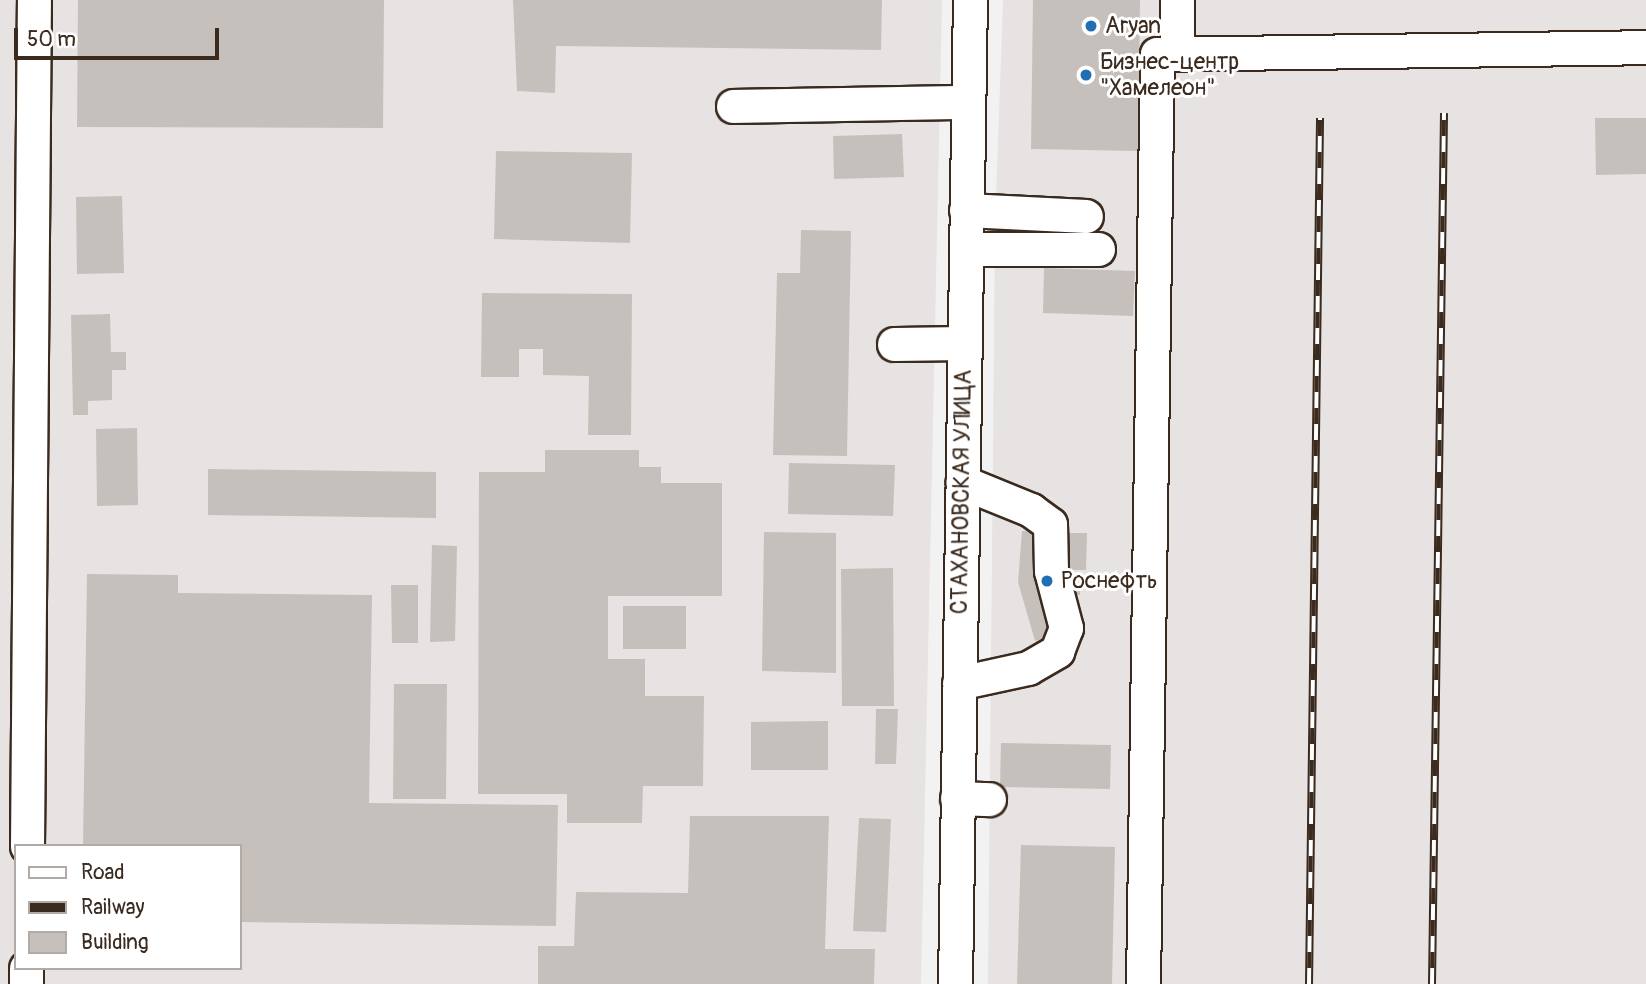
<!DOCTYPE html>
<html>
<head>
<meta charset="utf-8">
<style>
  body { margin:0 }
  #map { position:relative; width:1646px; height:984px; overflow:hidden; background:#f3f2f2; font-family:Pangolin,sans-serif }
  div>[style] { position:absolute }
  [style*='--x'] { left:calc(var(--x)*1px); top:calc(var(--y)*1px); width:calc(var(--w)*1px); rotate:calc(var(--a)*1deg) }
  .built>* { inset:0; background:#e6e3e2 }
  .building>* { inset:0; background:#c6c0bd }
  .roads { filter:drop-shadow(2px 0 #3b2a1e) drop-shadow(-2px 0 #3b2a1e) drop-shadow(0 2px #3b2a1e) drop-shadow(0 -2px #3b2a1e) }
  .minor>* { height:33px; margin:-16.5px; padding:0 16.5px; transform-origin:16.5px; border-radius:16.5px; background:#fff }
  .rail>* { height:8px; margin-top:-4px; transform-origin:0; background:repeating-linear-gradient(90deg,#fff 0 16px,#3b2a1e 0 32px); box-sizing:border-box; border-block:2px solid #3b2a1e }
  .dots>* { width:19px; height:19px; translate:-50% -50%; box-sizing:border-box; border:4px solid #fff; border-radius:50% }
  span { translate:-50% -50%; white-space:nowrap; text-align:center; line-height:1.15; -webkit-text-stroke:6px #fff; paint-order:stroke }
  .poi-label { font-size:23px; color:#3b2a1e }
  .left { translate:0 -50%; text-align:left }
  .street-label { font-size:23px; color:#3b2a1e }
  .legend { position:absolute; left:14px; top:844px; width:228px; height:126px; box-sizing:border-box; background:#fff; border:2px solid #b1aaa5; margin:0; padding:9px 12px; list-style:none; font-size:21px; color:#3b2a1e }
  .legend li { display:flex; align-items:center; gap:14px; height:35px }
  .legend b { width:35px; border:2px solid #b1aaa5 }
  .scale { position:absolute; left:14px; top:28px; width:205px; height:32px; box-sizing:border-box; border:4px solid #3b2a1e; border-top:0; padding-left:9px; font-size:21px; line-height:24px; white-space:nowrap; color:#3b2a1e; -webkit-text-stroke:5px #fff; paint-order:stroke }
</style>
</head>
<body>
<div id="map">
  <div class="built">
    <i style="clip-path:polygon(evenodd,0 0,942px 0,921px 984px,0 984px,0 0,16px 846px,240px 846px,240px 968px,16px 968px,16px 846px)"></i>
    <i style="clip-path:polygon(1003px 0,1646px 0,1646px 984px,988px 984px,995px 230px)"></i>
  </div>
  <div class="building">
    <i style="clip-path:polygon(78px 0,384px 0,383px 128px,77px 127px)"></i>
    <i style="clip-path:polygon(513px 0,882px 0,881px 50px,556px 46px,555px 93px,517px 91px)"></i>
    <i style="clip-path:polygon(1033px 0,1140px 0,1138px 151px,1031px 149px)"></i>
    <i style="clip-path:polygon(1595px 118px,1646px 118px,1646px 174px,1596px 175px)"></i>
    <i style="clip-path:polygon(902px 134px,904px 177px,834px 179px,833px 136px)"></i>
    <i style="clip-path:polygon(496px 151px,632px 153px,630px 243px,494px 239px)"></i>
    <i style="clip-path:polygon(122px 196px,124px 273px,77px 274px,76px 197px)"></i>
    <i style="clip-path:polygon(801px 230px,851px 231px,847px 456px,773px 455px,777px 273px,800px 273px)"></i>
    <i style="clip-path:polygon(1044px 268px,1135px 271px,1133px 316px,1043px 313px)"></i>
    <i style="clip-path:polygon(482px 293px,632px 294px,631px 435px,588px 435px,589px 376px,543px 375px,543px 349px,519px 349px,519px 377px,481px 377px)"></i>
    <i style="clip-path:polygon(110px 314px,111px 352px,126px 352px,126px 370px,112px 370px,112px 400px,88px 401px,88px 415px,73px 415px,71px 315px)"></i>
    <i style="clip-path:polygon(137px 428px,138px 505px,97px 506px,96px 429px)"></i>
    <i style="clip-path:polygon(545px 450px,639px 450px,639px 467px,661px 467px,661px 483px,722px 483px,722px 596px,608px 596px,608px 659px,645px 659px,645px 696px,704px 696px,703px 786px,643px 786px,642px 823px,567px 823px,567px 794px,478px 794px,479px 472px,545px 472px)"></i>
    <i style="clip-path:polygon(789px 463px,895px 465px,893px 516px,788px 514px)"></i>
    <i style="clip-path:polygon(208px 469px,436px 472px,436px 518px,208px 515px)"></i>
    <i style="clip-path:polygon(1022px 531px,1044px 532px,1042px 571px,1082px 574px,1080px 595px,1045px 593px,1057px 635px,1035px 641px,1018px 582px)"></i>
    <i style="clip-path:polygon(764px 532px,836px 533px,836px 673px,762px 671px)"></i>
    <i style="clip-path:polygon(1061px 533px,1087px 533px,1086px 570px,1060px 570px)"></i>
    <i style="clip-path:polygon(432px 545px,457px 546px,455px 641px,430px 642px)"></i>
    <i style="clip-path:polygon(893px 568px,894px 706px,842px 706px,841px 569px)"></i>
    <i style="clip-path:polygon(87px 574px,178px 575px,178px 593px,372px 595px,369px 803px,558px 805px,556px 926px,240px 922px,240px 846px,83px 846px)"></i>
    <i style="clip-path:polygon(391px 585px,418px 585px,418px 643px,392px 643px)"></i>
    <i style="clip-path:polygon(623px 606px,686px 606px,686px 649px,623px 649px)"></i>
    <i style="clip-path:polygon(394px 684px,447px 684px,446px 799px,393px 799px)"></i>
    <i style="clip-path:polygon(876px 709px,898px 709px,896px 764px,875px 764px)"></i>
    <i style="clip-path:polygon(828px 721px,828px 770px,751px 770px,751px 722px)"></i>
    <i style="clip-path:polygon(1001px 743px,1111px 745px,1110px 789px,1000px 787px)"></i>
    <i style="clip-path:polygon(690px 816px,829px 816px,825px 949px,875px 949px,874px 984px,538px 984px,538px 946px,574px 946px,576px 892px,688px 893px)"></i>
    <i style="clip-path:polygon(859px 818px,891px 819px,886px 932px,853px 931px)"></i>
    <i style="clip-path:polygon(1021px 845px,1115px 847px,1112px 984px,1017px 984px)"></i>
  </div>
  <div class="roads">
    <div class="minor">
      <i style="--x:1177;--y:0;--w:54;--a:90"></i>
      <i style="--x:733;--y:106;--w:235;--a:-1"></i>
      <i style="--x:966;--y:210;--w:120;--a:2.9"></i>
      <i style="--x:966;--y:249;--w:132;--a:0"></i>
      <i style="--x:894;--y:344;--w:70;--a:-0.8"></i>
      <i style="--x:959;--y:683;--w:71;--a:-12.3"></i>
      <i style="--x:1028;--y:668;--w:34;--a:-30"></i>
      <i style="--x:1057;--y:651;--w:25;--a:-69"></i>
      <i style="--x:1066;--y:628;--w:59;--a:-104.7"></i>
      <i style="--x:1051;--y:571;--w:47;--a:-91.2"></i>
      <i style="--x:1050;--y:524;--w:24;--a:-144"></i>
      <i style="--x:1031;--y:510;--w:74;--a:-157.9"></i>
      <i style="--x:957;--y:798;--w:32;--a:2"></i>
      <i style="--x:27;--y:846;--w:846;--a:-89.53"></i>
      <i style="--x:26;--y:984;--w:16;--a:-90"></i>
      <i style="--x:955;--y:984;--w:984;--a:-89.13"></i>
      <i style="--x:1143;--y:984;--w:930;--a:-89.14"></i>
      <i style="--x:1157;--y:54;--w:489;--a:-0.8"></i>
    </div>
  </div>
  <div class="rail">
    <i style="--x:1309;--y:984;--w:866;--a:-89.27"></i>
    <i style="--x:1432;--y:984;--w:871;--a:-89.21"></i>
  </div>
  <div class="dots">
    <i style="left:1091px;top:26px;background:#1f6fb2"></i>
    <i style="left:1086px;top:75px;background:#1f6fb2"></i>
    <i style="left:1047px;top:581px;background:#1f6fb2"></i>
  </div>
  <div class="poi-label">
    <span class="left" style="left:1105px;top:26px">Aryan</span>
    <span class="left" style="left:1100px;top:75px">Бизнес-центр<br>"Хамелеон"</span>
    <span class="left" style="left:1061px;top:581px">Роснефть</span>
  </div>
  <div class="street-label">
    <span style="left:962px;top:492px;rotate:-89deg">СТАХАНОВСКАЯ УЛИЦА</span>
  </div>
  <ul class="legend">
  <li><b style="height:9px;background:#fff"></b>Road</li>
  <li><b style="height:9px;background:#3b2a1e"></b>Railway</li>
  <li><b style="height:19px;background:#c6c0bd"></b>Building</li>
  </ul>
  <div class="scale">50 m</div>
</div>
</body>
</html>
